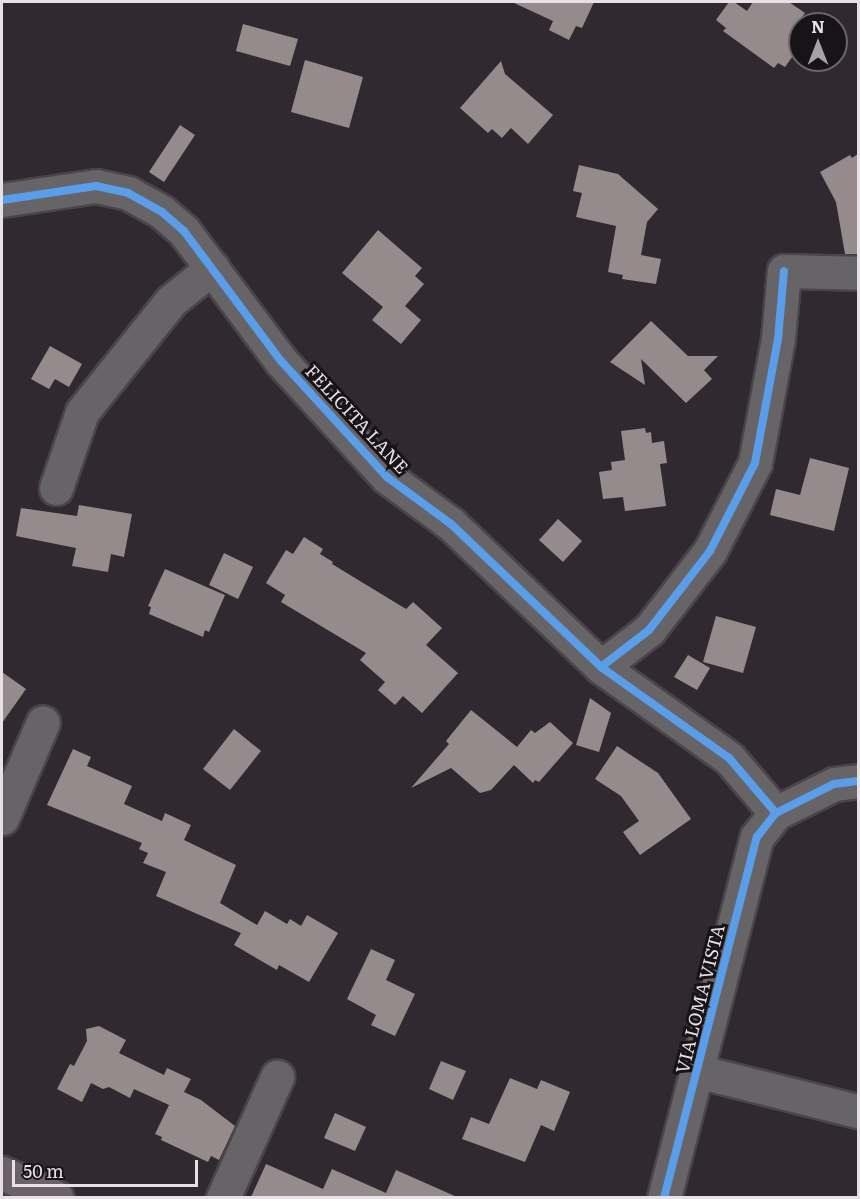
<!DOCTYPE html>
<html>
<head>
<meta charset="utf-8">
<style>
  body { margin:0 }
  #map { position:relative; width:860px; height:1199px; overflow:hidden; background:#302a30; font-family:Literata,serif }
  div>[style] { position:absolute }
  [style*='--x'] { left:calc(var(--x)*1px); top:calc(var(--y)*1px); width:calc(var(--w)*1px); rotate:calc(var(--a)*1deg) }
  .building>* { inset:0; background:#968b8c }
  .roads { filter:drop-shadow(2px 0 #494549) drop-shadow(-2px 0 #494549) drop-shadow(0 2px #494549) drop-shadow(0 -2px #494549) }
  .minor>* { height:33px; margin:-16.5px; padding:0 16.5px; transform-origin:16.5px; border-radius:16.5px; background:#676467 }
  .major>* { height:33px; margin:-16.5px; padding:0 16.5px; transform-origin:16.5px; border-radius:16.5px; background:#6c6167 }
  .cycleway>* { height:8px; margin:-4px; padding:0 4px; transform-origin:4px; border-radius:4px; background:#5a9eea }
  span { translate:-50% -50%; white-space:nowrap; text-align:center; line-height:1.15; -webkit-text-stroke:6px #171317; paint-order:stroke }
  .street-label { font-size:18px; color:#e7e0e7 }
  .frame { position:absolute; inset:0; border:3px solid #e7e0e7; pointer-events:none }
  .north { position:absolute; left:788px; top:12px; width:60px; height:60px; box-sizing:border-box; background:#171317; border:2px solid #6a656a; border-radius:50%; rotate:0deg; font-size:16px; font-weight:700; line-height:24px; text-align:center; color:#e7e0e7 }
  .north::after { content:''; display:block; margin:auto; width:21px; height:27px; background:#a7a0a7; clip-path:polygon(50% 0,100% 100%,50% 72%,0 100%) }
  .scale { position:absolute; left:12px; top:1160px; width:186px; height:27px; box-sizing:border-box; border:3px solid #e7e0e7; border-top:0; padding-left:8px; font-size:18px; line-height:21px; white-space:nowrap; color:#e7e0e7; -webkit-text-stroke:4px #171317; paint-order:stroke }
</style>
</head>
<body>
<div id="map">
  <div class="building">
    <i style="clip-path:polygon(512px 2px,594px 2px,582px 28px,576px 26px,569px 40px,549px 30px,553px 21px)"></i>
    <i style="clip-path:polygon(729px 2px,734px 2px,747px 11px,753px 2px,789px 2px,805px 13px,800px 20px,800px 46px,785px 67px,778px 63px,774px 68px,723px 31px,726px 28px,716px 20px)"></i>
    <i style="clip-path:polygon(243px 24px,298px 39px,290px 66px,236px 51px)"></i>
    <i style="clip-path:polygon(305px 60px,363px 77px,349px 128px,291px 112px)"></i>
    <i style="clip-path:polygon(501px 61px,505px 74px,553px 115px,528px 144px,511px 128px,502px 138px,492px 129px,488px 133px,460px 108px)"></i>
    <i style="clip-path:polygon(180px 125px,195px 135px,164px 182px,149px 172px)"></i>
    <i style="clip-path:polygon(858px 154px,858px 254px,845px 254px,836px 202px,820px 172px,850px 155px,852px 158px)"></i>
    <i style="clip-path:polygon(579px 165px,618px 174px,658px 209px,647px 222px,641px 255px,661px 259px,656px 284px,622px 279px,623px 275px,608px 272px,616px 226px,576px 217px,582px 193px,573px 191px)"></i>
    <i style="clip-path:polygon(378px 230px,422px 268px,415px 276px,424px 284px,405px 306px,421px 320px,401px 344px,372px 320px,383px 307px,342px 273px)"></i>
    <i style="clip-path:polygon(651px 321px,688px 356px,718px 356px,704px 370px,712px 379px,686px 403px,641px 359px,645px 385px,610px 362px)"></i>
    <i style="clip-path:polygon(50px 346px,82px 364px,69px 387px,55px 379px,49px 389px,31px 379px)"></i>
    <i style="clip-path:polygon(645px 428px,646px 433px,651px 432px,652px 443px,664px 441px,667px 463px,660px 464px,666px 506px,625px 511px,623px 497px,603px 499px,599px 472px,612px 470px,611px 462px,625px 460px,621px 431px)"></i>
    <i style="clip-path:polygon(810px 458px,849px 468px,834px 531px,770px 515px,776px 489px,800px 495px)"></i>
    <i style="clip-path:polygon(79px 505px,132px 514px,124px 557px,111px 554px,108px 572px,72px 566px,76px 548px,16px 536px,21px 508px,77px 516px)"></i>
    <i style="clip-path:polygon(558px 519px,582px 541px,563px 562px,539px 540px)"></i>
    <i style="clip-path:polygon(304px 537px,323px 549px,320px 554px,333px 562px,332px 564px,406px 609px,413px 602px,442px 628px,426px 645px,458px 673px,422px 713px,403px 696px,395px 705px,378px 690px,385px 682px,360px 660px,366px 653px,281px 602px,285px 595px,266px 583px,286px 550px,293px 554px)"></i>
    <i style="clip-path:polygon(224px 553px,253px 567px,238px 599px,209px 585px)"></i>
    <i style="clip-path:polygon(165px 569px,225px 595px,209px 632px,205px 630px,203px 637px,149px 614px,151px 607px,148px 606px)"></i>
    <i style="clip-path:polygon(716px 616px,756px 627px,743px 673px,703px 662px)"></i>
    <i style="clip-path:polygon(688px 655px,710px 668px,697px 690px,674px 677px)"></i>
    <i style="clip-path:polygon(2px 672px,26px 689px,2px 723px)"></i>
    <i style="clip-path:polygon(590px 698px,611px 713px,599px 752px,576px 745px)"></i>
    <i style="clip-path:polygon(471px 710px,517px 747px,531px 730px,535px 733px,550px 722px,573px 743px,539px 782px,535px 780px,533px 783px,514px 765px,491px 790px,480px 793px,451px 768px,411px 788px,449px 744px,446px 741px)"></i>
    <i style="clip-path:polygon(234px 729px,261px 751px,230px 790px,203px 769px)"></i>
    <i style="clip-path:polygon(617px 746px,658px 773px,691px 819px,640px 855px,623px 832px,639px 821px,621px 796px,595px 779px)"></i>
    <i style="clip-path:polygon(73px 749px,91px 757px,87px 766px,132px 786px,124px 804px,162px 821px,165px 813px,191px 825px,184px 840px,236px 865px,220px 903px,257px 925px,265px 911px,287px 924px,290px 919px,301px 926px,307px 915px,338px 933px,309px 982px,279px 965px,277px 970px,234px 945px,241px 933px,156px 896px,166px 872px,143px 863px,148px 853px,139px 849px,142px 843px,47px 805px)"></i>
    <i style="clip-path:polygon(371px 949px,395px 960px,386px 980px,415px 994px,395px 1036px,371px 1025px,376px 1015px,347px 999px)"></i>
    <i style="clip-path:polygon(99px 1026px,126px 1040px,119px 1053px,164px 1075px,167px 1068px,191px 1079px,184px 1092px,201px 1100px,235px 1126px,219px 1160px,211px 1156px,208px 1162px,161px 1140px,162px 1137px,155px 1134px,169px 1105px,134px 1089px,130px 1098px,109px 1087px,103px 1089px,91px 1083px,82px 1102px,57px 1089px,70px 1064px,74px 1066px,87px 1041px,86px 1029px)"></i>
    <i style="clip-path:polygon(441px 1061px,466px 1071px,453px 1100px,429px 1089px)"></i>
    <i style="clip-path:polygon(510px 1078px,537px 1089px,541px 1080px,570px 1092px,554px 1131px,541px 1125px,525px 1162px,462px 1139px,471px 1117px,489px 1124px)"></i>
    <i style="clip-path:polygon(335px 1113px,366px 1127px,355px 1151px,324px 1138px)"></i>
    <i style="clip-path:polygon(266px 1164px,323px 1189px,332px 1169px,386px 1193px,396px 1170px,457px 1197px,251px 1197px)"></i>
  </div>
  <div class="roads">
    <div class="minor">
      <i style="--x:2;--y:200;--w:95;--a:-8.5"></i>
      <i style="--x:96;--y:186;--w:33;--a:12"></i>
      <i style="--x:128;--y:193;--w:39;--a:29"></i>
      <i style="--x:162;--y:212;--w:29;--a:41"></i>
      <i style="--x:184;--y:231;--w:162;--a:53.3"></i>
      <i style="--x:281;--y:361;--w:157;--a:47.6"></i>
      <i style="--x:387;--y:477;--w:79;--a:36.3"></i>
      <i style="--x:451;--y:524;--w:207;--a:43.6"></i>
      <i style="--x:601;--y:667;--w:157;--a:35.4"></i>
      <i style="--x:729;--y:758;--w:72;--a:49.5"></i>
      <i style="--x:56;--y:488;--w:80;--a:-71.1"></i>
      <i style="--x:82;--y:412;--w:142;--a:-51.3"></i>
      <i style="--x:171;--y:301;--w:53;--a:-38.8"></i>
      <i style="--x:601;--y:667;--w:61;--a:-37.6"></i>
      <i style="--x:649;--y:630;--w:100;--a:-52.3"></i>
      <i style="--x:710;--y:551;--w:99;--a:-62.9"></i>
      <i style="--x:755;--y:463;--w:126;--a:-79.5"></i>
      <i style="--x:778;--y:339;--w:68;--a:-85"></i>
      <i style="--x:784;--y:271;--w:74;--a:1.5"></i>
      <i style="--x:2;--y:818;--w:104;--a:-66.9"></i>
      <i style="--x:697;--y:1071;--w:166;--a:14"></i>
      <i style="--x:223;--y:1198;--w:133;--a:-65.9"></i>
      <i style="--x:664;--y:1198;--w:373;--a:-75.6"></i>
      <i style="--x:757;--y:837;--w:31;--a:-52"></i>
      <i style="--x:776;--y:813;--w:65;--a:-26.6"></i>
      <i style="--x:834;--y:784;--w:24;--a:-7"></i>
    </div>
    <div class="major">
      <i style="--x:2;--y:1173;--w:60;--a:24.4"></i>
    </div>
  </div>
  <div class="cycleway">
    <i style="--x:2;--y:200;--w:95;--a:-8.5"></i>
    <i style="--x:96;--y:186;--w:33;--a:12"></i>
    <i style="--x:128;--y:193;--w:39;--a:29"></i>
    <i style="--x:162;--y:212;--w:29;--a:41"></i>
    <i style="--x:184;--y:231;--w:162;--a:53.3"></i>
    <i style="--x:281;--y:361;--w:157;--a:47.6"></i>
    <i style="--x:387;--y:477;--w:79;--a:36.3"></i>
    <i style="--x:451;--y:524;--w:207;--a:43.6"></i>
    <i style="--x:601;--y:667;--w:157;--a:35.4"></i>
    <i style="--x:729;--y:758;--w:72;--a:49.5"></i>
    <i style="--x:601;--y:667;--w:61;--a:-37.6"></i>
    <i style="--x:649;--y:630;--w:100;--a:-52.3"></i>
    <i style="--x:710;--y:551;--w:99;--a:-62.9"></i>
    <i style="--x:755;--y:463;--w:126;--a:-79.5"></i>
    <i style="--x:778;--y:339;--w:68;--a:-85"></i>
    <i style="--x:664;--y:1198;--w:373;--a:-75.6"></i>
    <i style="--x:757;--y:837;--w:31;--a:-52"></i>
    <i style="--x:776;--y:813;--w:65;--a:-26.6"></i>
    <i style="--x:834;--y:784;--w:24;--a:-7"></i>
  </div>
  <div class="street-label">
    <span style="left:357px;top:419px;rotate:47deg">FELICITA LANE</span>
    <span style="left:700px;top:999px;rotate:-76deg">VIA LOMA VISTA</span>
  </div>
  <div class="frame"></div>
  <div class="north">N</div>
  <div class="scale">50 m</div>
</div>
</body>
</html>
